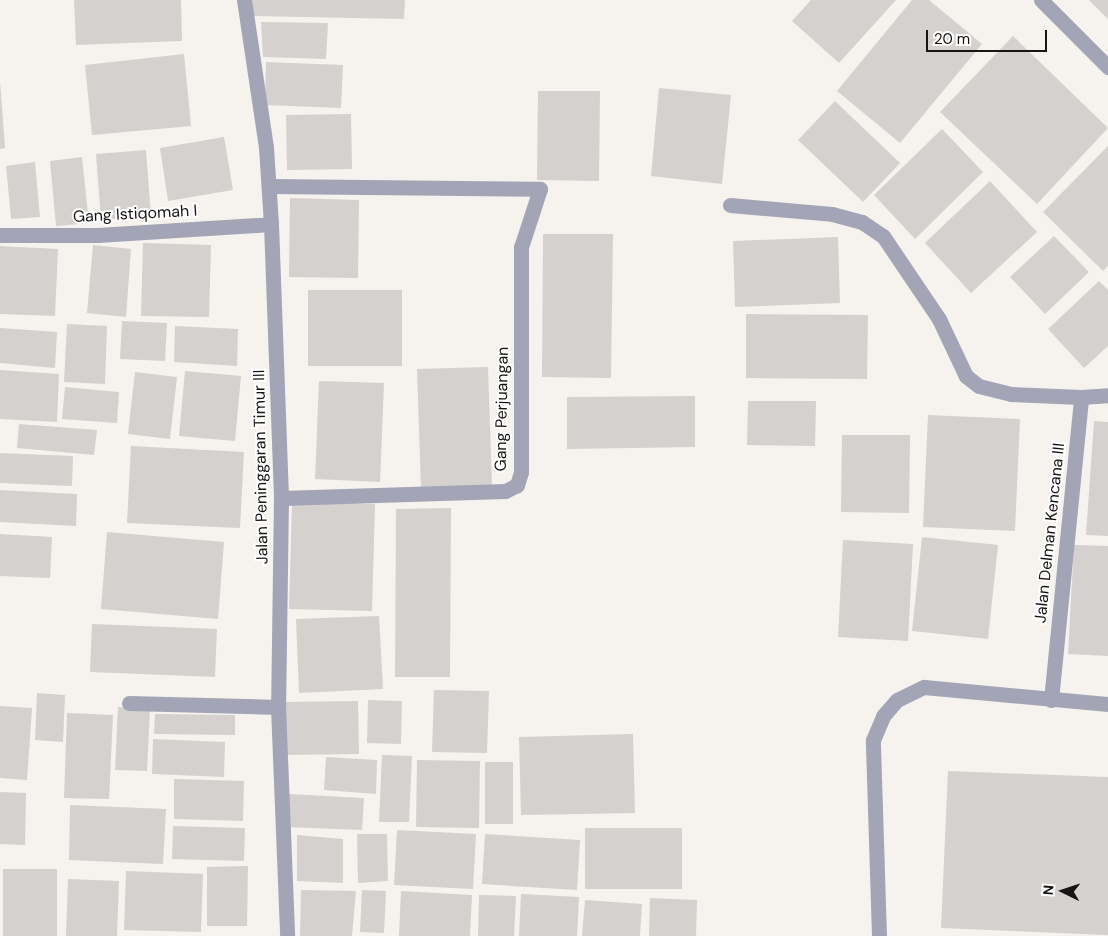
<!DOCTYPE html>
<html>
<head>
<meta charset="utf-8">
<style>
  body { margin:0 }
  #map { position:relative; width:1108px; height:936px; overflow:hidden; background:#f6f3ef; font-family:"DM Sans",sans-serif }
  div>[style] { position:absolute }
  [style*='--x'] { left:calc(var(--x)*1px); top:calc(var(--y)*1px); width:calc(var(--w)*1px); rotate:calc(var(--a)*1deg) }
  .building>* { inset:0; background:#d4d1ce }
  .minor>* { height:15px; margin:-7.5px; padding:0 7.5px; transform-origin:7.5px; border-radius:7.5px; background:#a3a4b5 }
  span { translate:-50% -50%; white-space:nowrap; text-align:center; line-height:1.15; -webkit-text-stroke:4px #fff; paint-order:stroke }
  .street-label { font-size:16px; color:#161514 }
  .north { position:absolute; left:1038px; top:866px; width:50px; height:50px; -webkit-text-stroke:4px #fff; paint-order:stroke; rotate:274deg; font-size:14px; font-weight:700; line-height:20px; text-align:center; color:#161514 }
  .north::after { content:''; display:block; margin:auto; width:18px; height:22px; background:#161514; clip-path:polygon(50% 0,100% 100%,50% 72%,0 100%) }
  .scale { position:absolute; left:926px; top:30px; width:121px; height:22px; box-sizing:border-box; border:2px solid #161514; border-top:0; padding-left:6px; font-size:15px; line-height:18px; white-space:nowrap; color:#161514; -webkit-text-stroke:4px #fff; paint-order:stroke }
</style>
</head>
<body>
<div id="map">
  <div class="building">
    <i style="clip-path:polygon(74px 0,181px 0,182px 41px,76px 45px)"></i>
    <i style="clip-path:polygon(252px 0,405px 0,404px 19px,252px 16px)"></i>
    <i style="clip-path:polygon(811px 0,896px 0,839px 63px,792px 21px)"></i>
    <i style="clip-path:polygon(912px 0,929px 0,982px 44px,900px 143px,837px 91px)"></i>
    <i style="clip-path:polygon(1089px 0,1108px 0,1108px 19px)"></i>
    <i style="clip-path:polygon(261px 22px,328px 23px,326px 59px,263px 57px)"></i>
    <i style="clip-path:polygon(1013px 36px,1108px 128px,1037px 204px,940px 112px)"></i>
    <i style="clip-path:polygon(184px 54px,191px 126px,92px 135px,85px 65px)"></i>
    <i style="clip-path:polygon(266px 62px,343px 65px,341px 108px,265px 105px)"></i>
    <i style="clip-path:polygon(0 81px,5px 148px,0 149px)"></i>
    <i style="clip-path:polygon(659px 88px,731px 95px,722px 184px,651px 176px)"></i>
    <i style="clip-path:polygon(538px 91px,600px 91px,599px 181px,537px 180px)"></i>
    <i style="clip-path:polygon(835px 101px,900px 163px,863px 202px,798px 140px)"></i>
    <i style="clip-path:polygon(351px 114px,352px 169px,287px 170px,286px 115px)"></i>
    <i style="clip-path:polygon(942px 129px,983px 172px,915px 239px,874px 195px)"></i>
    <i style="clip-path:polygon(224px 137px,233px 190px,168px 201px,160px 148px)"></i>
    <i style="clip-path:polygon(1108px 146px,1108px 266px,1103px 271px,1043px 212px)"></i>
    <i style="clip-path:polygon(146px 150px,151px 216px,101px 220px,96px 154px)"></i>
    <i style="clip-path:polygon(82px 157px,89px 223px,56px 226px,50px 161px)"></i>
    <i style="clip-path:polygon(35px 162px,40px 217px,11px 219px,6px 166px)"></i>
    <i style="clip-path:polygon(990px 181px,1037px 232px,971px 293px,925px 243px)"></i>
    <i style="clip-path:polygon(290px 198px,359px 200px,358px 278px,289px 277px)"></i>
    <i style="clip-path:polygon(543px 234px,613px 234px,611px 378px,542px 377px)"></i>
    <i style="clip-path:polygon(1054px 236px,1089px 272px,1045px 314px,1010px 277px)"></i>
    <i style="clip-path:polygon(838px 237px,840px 303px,735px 307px,733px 241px)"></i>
    <i style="clip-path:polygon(143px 243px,211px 245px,209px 317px,141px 316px)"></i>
    <i style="clip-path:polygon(93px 245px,131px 249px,126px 317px,87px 313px)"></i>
    <i style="clip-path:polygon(0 246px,58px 249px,55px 316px,0 314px)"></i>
    <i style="clip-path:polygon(1099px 281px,1108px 290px,1108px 346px,1084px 368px,1048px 329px)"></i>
    <i style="clip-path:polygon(308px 290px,402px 290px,402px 366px,308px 366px)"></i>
    <i style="clip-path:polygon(746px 314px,868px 315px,867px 379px,746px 378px)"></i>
    <i style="clip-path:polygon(122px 321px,167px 323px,165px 361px,120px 359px)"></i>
    <i style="clip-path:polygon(67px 324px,107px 326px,105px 384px,64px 382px)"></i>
    <i style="clip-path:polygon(175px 326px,238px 329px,237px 366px,174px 362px)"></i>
    <i style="clip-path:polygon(0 328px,57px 332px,55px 368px,0 363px)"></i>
    <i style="clip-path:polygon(488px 367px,492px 486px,421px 489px,417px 369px)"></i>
    <i style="clip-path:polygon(0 370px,59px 374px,57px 422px,0 419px)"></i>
    <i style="clip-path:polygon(185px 371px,241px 376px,235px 441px,179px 436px)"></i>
    <i style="clip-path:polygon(135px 372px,177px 377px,170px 439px,128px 434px)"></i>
    <i style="clip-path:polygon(319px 381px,384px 383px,380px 482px,315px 479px)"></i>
    <i style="clip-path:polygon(65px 387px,119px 392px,117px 423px,62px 419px)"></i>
    <i style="clip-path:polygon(695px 396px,695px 447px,567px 449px,567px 397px)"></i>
    <i style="clip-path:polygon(748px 401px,816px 401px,815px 446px,747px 445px)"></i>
    <i style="clip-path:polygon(928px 415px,1020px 419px,1015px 531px,923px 527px)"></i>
    <i style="clip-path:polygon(1094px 421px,1108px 422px,1108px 536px,1086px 535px)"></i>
    <i style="clip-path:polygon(19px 424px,97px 430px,94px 455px,17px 448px)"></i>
    <i style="clip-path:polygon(842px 435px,910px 435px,909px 513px,841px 512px)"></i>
    <i style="clip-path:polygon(131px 446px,244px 452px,240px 528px,127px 523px)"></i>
    <i style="clip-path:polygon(0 453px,73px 456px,72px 486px,0 483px)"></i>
    <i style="clip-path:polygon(0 490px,77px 494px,76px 526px,0 522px)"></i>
    <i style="clip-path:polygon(292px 502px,375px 504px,372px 611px,289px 609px)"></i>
    <i style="clip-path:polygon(451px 508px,450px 677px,395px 677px,396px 509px)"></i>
    <i style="clip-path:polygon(107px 532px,224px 542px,218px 619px,101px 609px)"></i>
    <i style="clip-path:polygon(0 534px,52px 537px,50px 578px,0 576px)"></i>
    <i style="clip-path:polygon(922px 537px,998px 545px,988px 639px,912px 631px)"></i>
    <i style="clip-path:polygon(843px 540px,913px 544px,908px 641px,838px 637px)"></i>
    <i style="clip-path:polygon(1074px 545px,1108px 546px,1108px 656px,1068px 654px)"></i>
    <i style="clip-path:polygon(379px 616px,383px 689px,299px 693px,296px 619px)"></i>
    <i style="clip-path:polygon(92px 624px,217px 629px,215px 677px,90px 672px)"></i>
    <i style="clip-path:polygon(434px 690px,489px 691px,487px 753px,432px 752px)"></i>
    <i style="clip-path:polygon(37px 693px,65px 695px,63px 742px,35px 740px)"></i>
    <i style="clip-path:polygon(368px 700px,402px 701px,401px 744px,367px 743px)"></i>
    <i style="clip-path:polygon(358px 701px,359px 754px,284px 755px,283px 702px)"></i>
    <i style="clip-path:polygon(0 706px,32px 708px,27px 780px,0 778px)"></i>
    <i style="clip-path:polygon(118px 707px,150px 709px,147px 771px,115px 770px)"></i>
    <i style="clip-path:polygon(67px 713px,113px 715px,109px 799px,64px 798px)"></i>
    <i style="clip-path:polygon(155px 714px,235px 715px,235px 735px,154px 734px)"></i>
    <i style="clip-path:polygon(633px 734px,635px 813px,521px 815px,519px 737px)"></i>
    <i style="clip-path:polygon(153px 739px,225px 742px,224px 777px,152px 774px)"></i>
    <i style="clip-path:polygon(382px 755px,412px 756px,409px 822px,379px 822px)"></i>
    <i style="clip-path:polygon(326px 757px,377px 760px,376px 794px,324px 790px)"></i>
    <i style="clip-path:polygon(417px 760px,480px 761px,479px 828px,416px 827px)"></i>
    <i style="clip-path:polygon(485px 762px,513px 762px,513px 824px,485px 824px)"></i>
    <i style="clip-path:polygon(948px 771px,1108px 777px,1108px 935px,941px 928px)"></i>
    <i style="clip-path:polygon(174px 779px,244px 781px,243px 821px,174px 819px)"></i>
    <i style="clip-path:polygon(0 792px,26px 793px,25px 845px,0 844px)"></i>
    <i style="clip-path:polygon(289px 794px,364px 798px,362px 830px,287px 827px)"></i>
    <i style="clip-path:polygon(70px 805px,166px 809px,163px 864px,69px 860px)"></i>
    <i style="clip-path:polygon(173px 826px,245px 828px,244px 861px,172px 859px)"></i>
    <i style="clip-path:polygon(585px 828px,682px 828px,682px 889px,585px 889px)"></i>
    <i style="clip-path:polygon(397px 830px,476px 834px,473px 889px,394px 885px)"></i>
    <i style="clip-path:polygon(357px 834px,387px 834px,388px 881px,358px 883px)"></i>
    <i style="clip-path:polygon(485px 834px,580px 840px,577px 890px,482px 884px)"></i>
    <i style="clip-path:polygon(297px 835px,343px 839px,343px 883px,297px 881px)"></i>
    <i style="clip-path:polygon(248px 866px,247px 926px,207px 926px,207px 867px)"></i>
    <i style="clip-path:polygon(3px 869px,57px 869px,57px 936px,3px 936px)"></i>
    <i style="clip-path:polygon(126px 871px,203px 874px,201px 932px,124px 930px)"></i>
    <i style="clip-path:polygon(68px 879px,119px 881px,117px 936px,66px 936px)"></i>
    <i style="clip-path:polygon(301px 890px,356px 891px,352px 936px,300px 936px)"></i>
    <i style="clip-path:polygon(362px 890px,386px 891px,384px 933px,360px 932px)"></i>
    <i style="clip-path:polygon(401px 891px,472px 895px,470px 936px,399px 936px)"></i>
    <i style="clip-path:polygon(521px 894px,579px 897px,577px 936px,519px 936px)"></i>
    <i style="clip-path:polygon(479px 895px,516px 896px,514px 936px,478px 936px)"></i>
    <i style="clip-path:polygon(650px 898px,697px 900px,696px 936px,649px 936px)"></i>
    <i style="clip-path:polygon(585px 900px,642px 904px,640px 936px,582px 936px)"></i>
  </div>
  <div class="minor">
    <i style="--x:244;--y:0;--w:149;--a:81.5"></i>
    <i style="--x:266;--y:147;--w:77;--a:86.3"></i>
    <i style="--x:271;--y:224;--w:274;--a:87.9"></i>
    <i style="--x:281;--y:498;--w:209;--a:90.8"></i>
    <i style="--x:278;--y:707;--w:229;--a:87.7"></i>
    <i style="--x:1041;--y:0;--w:95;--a:45"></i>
    <i style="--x:269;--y:186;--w:271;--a:0.6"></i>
    <i style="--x:540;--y:189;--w:61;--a:108.1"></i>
    <i style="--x:521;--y:247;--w:225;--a:90"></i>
    <i style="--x:521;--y:472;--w:14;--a:107"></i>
    <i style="--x:517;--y:485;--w:13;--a:153"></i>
    <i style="--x:505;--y:491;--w:224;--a:178.2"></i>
    <i style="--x:730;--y:205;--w:102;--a:5"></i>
    <i style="--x:832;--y:214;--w:31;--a:15"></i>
    <i style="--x:862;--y:222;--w:25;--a:34"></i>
    <i style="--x:883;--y:236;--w:100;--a:56"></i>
    <i style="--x:939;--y:319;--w:63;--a:64.7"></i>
    <i style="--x:966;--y:376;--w:16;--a:38"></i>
    <i style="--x:979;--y:386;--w:33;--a:14"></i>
    <i style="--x:1011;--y:394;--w:70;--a:2.5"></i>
    <i style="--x:0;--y:235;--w:98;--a:0"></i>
    <i style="--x:98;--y:235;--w:173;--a:-3.6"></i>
    <i style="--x:1051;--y:700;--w:304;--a:-84.3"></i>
    <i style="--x:1081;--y:397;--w:27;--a:-4"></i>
    <i style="--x:129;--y:703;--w:149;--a:1.5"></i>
    <i style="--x:879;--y:936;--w:196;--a:-91.8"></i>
    <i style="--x:873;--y:740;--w:26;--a:-67"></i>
    <i style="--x:883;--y:716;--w:21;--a:-49"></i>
    <i style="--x:897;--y:700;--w:30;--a:-26"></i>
    <i style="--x:924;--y:687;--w:185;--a:5.3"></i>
  </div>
  <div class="street-label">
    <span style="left:135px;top:214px;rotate:-3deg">Gang Istiqomah I</span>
    <span style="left:502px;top:409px;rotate:-89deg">Gang Perjuangan</span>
    <span style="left:261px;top:467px;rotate:-91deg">Jalan Peninggaran Timur III</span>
    <span style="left:1050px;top:533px;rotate:-84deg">Jalan Delman Kencana III</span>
  </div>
  <div class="north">N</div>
  <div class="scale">20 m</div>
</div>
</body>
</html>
